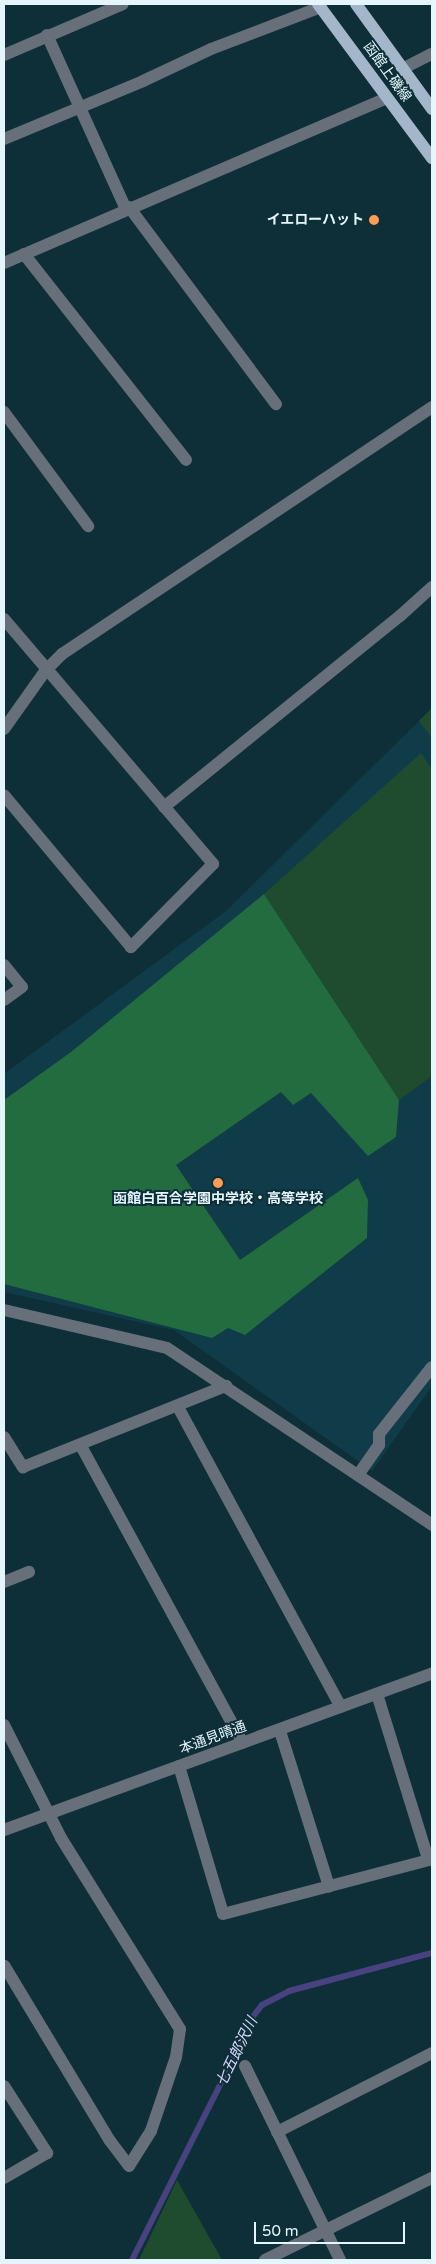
<!DOCTYPE html>
<html>
<head>
<meta charset="utf-8">
<style>
  body { margin:0 }
  #map { position:relative; width:436px; height:2264px; overflow:hidden; background:#0e2f38; font-family:"Varela Round","Noto Sans JP",sans-serif }
  div>[style] { position:absolute }
  [style*='--x'] { left:calc(var(--x)*1px); top:calc(var(--y)*1px); width:calc(var(--w)*1px); rotate:calc(var(--a)*1deg) }
  .built>* { inset:0; background:#0f3c48 }
  .green>* { inset:0; background:#1f4c2f }
  .forest>* { inset:0; background:#226c40 }
  .stream>* { height:6px; margin:-3px; padding:0 3px; transform-origin:3px; border-radius:3px; background:#484280 }
  .minor>* { height:12px; margin:-6px; padding:0 6px; transform-origin:6px; border-radius:6px; background:#67707a }
  .major>* { height:12px; margin:-6px; padding:0 6px; transform-origin:6px; border-radius:6px; background:#a4b6ca }
  .dots>* { width:14px; height:14px; translate:-50% -50%; box-sizing:border-box; border:2px solid #0e2f38; border-radius:50% }
  span { translate:-50% -50%; white-space:nowrap; text-align:center; line-height:1.15; -webkit-text-stroke:4px #0e2f38; paint-order:stroke }
  .street-label { font-size:14px; color:#e4f6fc }
  .poi-label { font-size:14px; color:#e4f6fc; font-weight:700 }
  .right { translate:-100% -50%; text-align:right }
  .water-label { font-size:15px; color:#d7d7fe; font-style:italic }
  .frame { position:absolute; inset:0; border:5px solid #e4f6fc; pointer-events:none }
  .scale { position:absolute; left:254px; top:2222px; width:151px; height:22px; box-sizing:border-box; border:2px solid #e4f6fc; border-top:0; padding-left:6px; font-size:15px; line-height:18px; white-space:nowrap; color:#e4f6fc; -webkit-text-stroke:4px #0e2f38; paint-order:stroke }
</style>
</head>
<body>
<div id="map">
  <div class="built">
    <i style="clip-path:polygon(432px 708px,432px 1386px,372px 1471px,174px 1330px,4px 1292px,4px 1074px,226px 911px)"></i>
  </div>
  <div class="green">
    <i style="clip-path:polygon(432px 708px,432px 738px,419px 721px)"></i>
    <i style="clip-path:polygon(421px 753px,432px 769px,432px 1076px,399px 1100px,264px 894px)"></i>
    <i style="clip-path:polygon(177px 2180px,222px 2260px,139px 2260px)"></i>
  </div>
  <div class="forest">
    <i style="clip-path:polygon(264px 894px,399px 1100px,396px 1137px,368px 1156px,311px 1093px,293px 1105px,281px 1092px,176px 1165px,240px 1260px,358px 1178px,368px 1200px,367px 1238px,245px 1335px,228px 1328px,212px 1338px,4px 1284px,4px 1100px,71px 1052px)"></i>
  </div>
  <div class="stream">
    <i style="--x:132;--y:2260;--w:191;--a:-63.3"></i>
    <i style="--x:218;--y:2089;--w:69;--a:-66"></i>
    <i style="--x:246;--y:2026;--w:26;--a:-53"></i>
    <i style="--x:262;--y:2005;--w:30;--a:-27"></i>
    <i style="--x:289;--y:1991;--w:148;--a:-14.9"></i>
  </div>
  <div class="minor">
    <i style="--x:47;--y:35;--w:191;--a:65.6"></i>
    <i style="--x:4;--y:55;--w:129;--a:-23.2"></i>
    <i style="--x:404;--y:68;--w:31;--a:-27"></i>
    <i style="--x:4;--y:139;--w:151;--a:-22.6"></i>
    <i style="--x:143;--y:81;--w:75;--a:-25.2"></i>
    <i style="--x:211;--y:49;--w:118;--a:-20.9"></i>
    <i style="--x:129;--y:207;--w:246;--a:53.3"></i>
    <i style="--x:24;--y:254;--w:262;--a:51.8"></i>
    <i style="--x:4;--y:263;--w:417;--a:-23.3"></i>
    <i style="--x:4;--y:412;--w:142;--a:53.6"></i>
    <i style="--x:4;--y:619;--w:322;--a:49.5"></i>
    <i style="--x:213;--y:864;--w:117;--a:134.7"></i>
    <i style="--x:131;--y:947;--w:198;--a:-129.9"></i>
    <i style="--x:4;--y:729;--w:72;--a:-54.6"></i>
    <i style="--x:46;--y:670;--w:23;--a:-45"></i>
    <i style="--x:62;--y:654;--w:445;--a:-33.7"></i>
    <i style="--x:164;--y:807;--w:304;--a:-39"></i>
    <i style="--x:400;--y:616;--w:43;--a:-42.2"></i>
    <i style="--x:4;--y:965;--w:28;--a:51"></i>
    <i style="--x:22;--y:987;--w:22;--a:144"></i>
    <i style="--x:4;--y:1310;--w:167;--a:13.1"></i>
    <i style="--x:167;--y:1348;--w:319;--a:33.7"></i>
    <i style="--x:178;--y:1407;--w:341;--a:61.5"></i>
    <i style="--x:4;--y:1437;--w:36;--a:58"></i>
    <i style="--x:23;--y:1467;--w:219;--a:-21.8"></i>
    <i style="--x:81;--y:1446;--w:338;--a:61.4"></i>
    <i style="--x:358;--y:1475;--w:37;--a:-55"></i>
    <i style="--x:379;--y:1445;--w:11;--a:-90"></i>
    <i style="--x:379;--y:1434;--w:85;--a:-51.7"></i>
    <i style="--x:4;--y:1582;--w:27;--a:-22"></i>
    <i style="--x:377;--y:1694;--w:173;--a:72.8"></i>
    <i style="--x:4;--y:1725;--w:127;--a:63.2"></i>
    <i style="--x:61;--y:1838;--w:225;--a:58.1"></i>
    <i style="--x:180;--y:2029;--w:28;--a:98"></i>
    <i style="--x:176;--y:2057;--w:78;--a:108.7"></i>
    <i style="--x:151;--y:2131;--w:41;--a:122.2"></i>
    <i style="--x:129;--y:2166;--w:31;--a:-127"></i>
    <i style="--x:110;--y:2141;--w:205;--a:-121.1"></i>
    <i style="--x:280;--y:1731;--w:163;--a:72.5"></i>
    <i style="--x:179;--y:1766;--w:154;--a:73.4"></i>
    <i style="--x:223;--y:1914;--w:216;--a:-14.7"></i>
    <i style="--x:4;--y:1830;--w:456;--a:-20.1"></i>
    <i style="--x:245;--y:2066;--w:216;--a:63.9"></i>
    <i style="--x:4;--y:2086;--w:80;--a:57.3"></i>
    <i style="--x:47;--y:2153;--w:50;--a:149.8"></i>
    <i style="--x:277;--y:2132;--w:174;--a:-27"></i>
    <i style="--x:265;--y:2260;--w:186;--a:-26.2"></i>
  </div>
  <div class="major">
    <i style="--x:318;--y:4;--w:192;--a:53.5"></i>
    <i style="--x:356;--y:4;--w:130;--a:54.1"></i>
  </div>
  <div class="dots">
    <i style="left:374px;top:220px;background:#fd9c55"></i>
    <i style="left:218px;top:1183px;background:#fd9c55"></i>
  </div>
  <div class="street-label">
    <span style="left:387px;top:72px;rotate:54deg">函館上磯線</span>
    <span style="left:213px;top:1738px;rotate:-20deg">本通見晴通</span>
  </div>
  <div class="poi-label">
    <span class="right" style="left:364px;top:220px">イエローハット</span>
    <span style="left:218px;top:1199px">函館白百合学園中学校・高等学校</span>
  </div>
  <div class="water-label">
    <span style="left:237px;top:2052px;rotate:-64deg">七五郎沢川</span>
  </div>
  <div class="frame"></div>
  <div class="scale">50 m</div>
</div>
</body>
</html>
